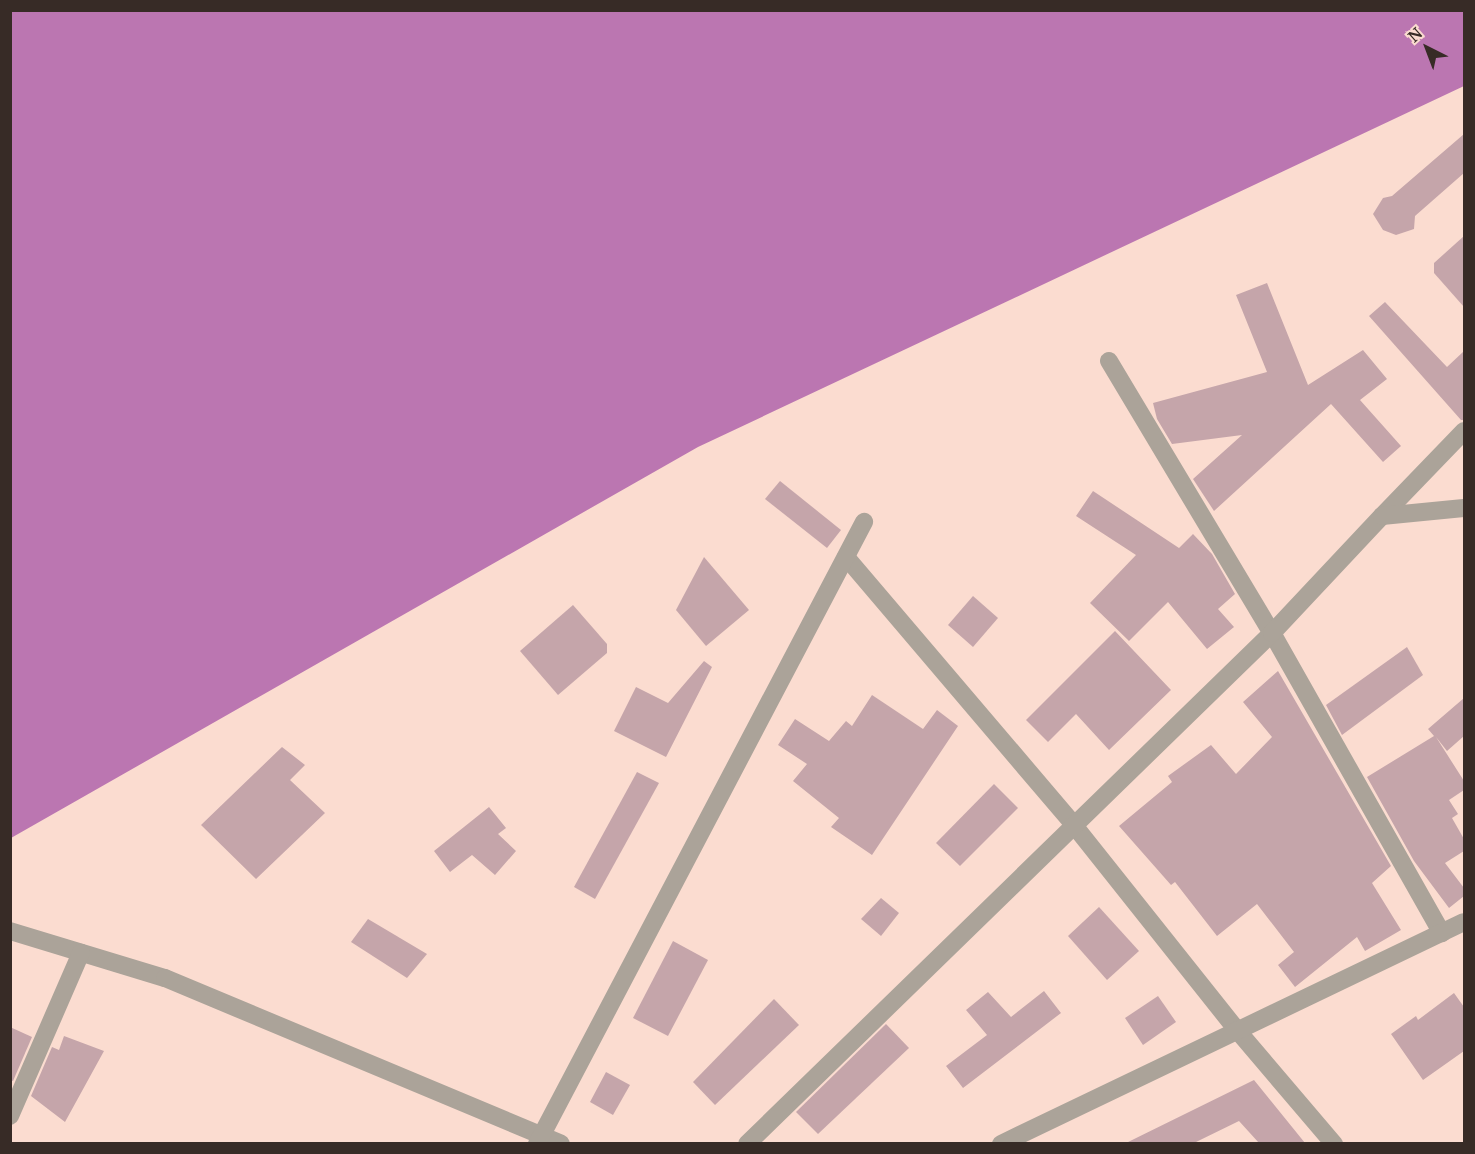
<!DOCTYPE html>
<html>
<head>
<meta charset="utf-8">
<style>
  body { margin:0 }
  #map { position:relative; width:1475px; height:1154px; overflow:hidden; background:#fbdcd0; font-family:"Noto Serif",serif }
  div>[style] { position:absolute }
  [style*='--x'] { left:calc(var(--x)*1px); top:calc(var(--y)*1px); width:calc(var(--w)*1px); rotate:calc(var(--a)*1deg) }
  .water>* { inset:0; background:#bb76b1 }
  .building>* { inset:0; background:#c5a5aa }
  .lane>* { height:18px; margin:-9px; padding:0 9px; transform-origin:9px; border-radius:9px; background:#aba399 }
  .street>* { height:18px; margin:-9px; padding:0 9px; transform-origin:9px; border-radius:9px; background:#aba399 }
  span { translate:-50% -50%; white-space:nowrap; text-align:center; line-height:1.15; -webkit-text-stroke:4.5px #fbdcd0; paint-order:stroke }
  .frame { position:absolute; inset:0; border:12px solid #372b26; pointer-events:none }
  .north { position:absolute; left:1397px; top:18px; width:60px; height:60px; -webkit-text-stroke:4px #fbdcd0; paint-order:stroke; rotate:318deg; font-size:16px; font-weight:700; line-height:24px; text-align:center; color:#372b26 }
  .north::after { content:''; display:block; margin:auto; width:21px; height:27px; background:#372b26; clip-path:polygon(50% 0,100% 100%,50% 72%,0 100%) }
</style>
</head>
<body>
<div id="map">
  <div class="water">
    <i style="clip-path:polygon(11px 10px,1464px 11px,1464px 86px,698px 447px,11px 838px)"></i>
  </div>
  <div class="building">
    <i style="clip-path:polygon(1464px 134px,1464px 173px,1415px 216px,1414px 229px,1396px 235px,1383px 230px,1373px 214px,1383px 198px,1392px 196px)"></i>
    <i style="clip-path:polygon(1464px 236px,1464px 307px,1434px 273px,1434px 263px)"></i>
    <i style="clip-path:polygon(1267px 283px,1308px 385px,1363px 350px,1387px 379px,1360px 400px,1401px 446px,1383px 462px,1331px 404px,1214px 511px,1193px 479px,1242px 435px,1172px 444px,1157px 419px,1153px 403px,1267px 372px,1236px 295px)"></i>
    <i style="clip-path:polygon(1385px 302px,1447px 367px,1464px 351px,1464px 420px,1461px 420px,1369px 316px)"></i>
    <i style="clip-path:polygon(780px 481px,841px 530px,827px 548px,765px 499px)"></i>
    <i style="clip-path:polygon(1093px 491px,1179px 548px,1193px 534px,1212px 554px,1235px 594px,1218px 609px,1234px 627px,1207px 649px,1168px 602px,1129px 641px,1090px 603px,1136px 555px,1076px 516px)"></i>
    <i style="clip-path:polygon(704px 557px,749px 610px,706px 646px,676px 610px)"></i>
    <i style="clip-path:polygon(973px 596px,998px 618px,973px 647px,948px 625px)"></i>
    <i style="clip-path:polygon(573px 605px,607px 644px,607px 653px,558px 695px,520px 651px)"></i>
    <i style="clip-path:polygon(1115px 631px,1171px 690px,1109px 750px,1076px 714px,1048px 742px,1026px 720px)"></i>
    <i style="clip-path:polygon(1407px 647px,1423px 675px,1342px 735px,1326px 705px)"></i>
    <i style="clip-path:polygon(704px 661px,712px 667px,666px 757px,614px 731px,636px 687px,668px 703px)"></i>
    <i style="clip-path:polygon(1278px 671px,1391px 866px,1372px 883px,1401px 930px,1365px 951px,1357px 937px,1295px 987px,1278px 965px,1294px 952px,1257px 904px,1217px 936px,1175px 882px,1171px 885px,1119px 826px,1172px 782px,1168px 776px,1211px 745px,1236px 774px,1272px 737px,1243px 702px)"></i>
    <i style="clip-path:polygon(872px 695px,923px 729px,937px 710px,958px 726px,872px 855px,831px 827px,839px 818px,793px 781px,807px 764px,778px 745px,795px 719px,829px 741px,846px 721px,852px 726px)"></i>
    <i style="clip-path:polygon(1464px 698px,1464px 736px,1447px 751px,1436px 737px,1464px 781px,1464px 790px,1449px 800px,1458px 814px,1452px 818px,1464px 839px,1464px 851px,1445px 863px,1464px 888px,1464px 896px,1449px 908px,1414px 861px,1367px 777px,1434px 736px,1428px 729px)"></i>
    <i style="clip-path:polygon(282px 747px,305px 765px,290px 780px,325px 813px,256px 879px,201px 825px)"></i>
    <i style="clip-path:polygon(637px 772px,659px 783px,595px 899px,574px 887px)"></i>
    <i style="clip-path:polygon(994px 784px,1018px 808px,960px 866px,936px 843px)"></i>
    <i style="clip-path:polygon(489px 807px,506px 828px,498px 834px,516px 851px,495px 875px,472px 855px,450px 872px,434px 851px)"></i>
    <i style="clip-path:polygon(881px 898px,899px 913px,881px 936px,861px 919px)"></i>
    <i style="clip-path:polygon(1099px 907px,1139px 951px,1107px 980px,1068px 936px)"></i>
    <i style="clip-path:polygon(368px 919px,427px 954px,407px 978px,351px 942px)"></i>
    <i style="clip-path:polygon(673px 941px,708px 960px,668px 1036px,633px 1018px)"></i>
    <i style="clip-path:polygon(1044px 991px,1061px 1013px,963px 1088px,946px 1066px,987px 1035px,966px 1010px,988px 992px,1011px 1017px)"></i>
    <i style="clip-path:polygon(1454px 993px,1464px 1007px,1464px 1051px,1423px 1080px,1391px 1034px,1416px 1016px,1418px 1020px)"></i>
    <i style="clip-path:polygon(1158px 996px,1176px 1022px,1143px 1045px,1125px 1018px)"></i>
    <i style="clip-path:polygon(774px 999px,799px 1025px,715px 1105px,693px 1082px)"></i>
    <i style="clip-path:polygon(886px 1024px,909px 1048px,818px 1134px,796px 1112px)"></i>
    <i style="clip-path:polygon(10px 1027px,32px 1037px,13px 1081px,10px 1080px)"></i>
    <i style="clip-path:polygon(64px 1036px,104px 1051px,65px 1122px,31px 1096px,52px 1047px,59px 1050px)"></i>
    <i style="clip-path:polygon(606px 1072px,630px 1085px,613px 1115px,590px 1102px)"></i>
    <i style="clip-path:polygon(1254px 1080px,1305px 1143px,1259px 1143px,1239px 1121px,1194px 1143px,1126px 1143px)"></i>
  </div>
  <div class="lane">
    <i style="--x:1109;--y:361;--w:317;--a:59.1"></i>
    <i style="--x:1272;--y:633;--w:345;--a:60.5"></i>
  </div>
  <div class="street">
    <i style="--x:1382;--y:516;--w:118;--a:-46"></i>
    <i style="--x:846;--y:557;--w:350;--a:49.6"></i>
    <i style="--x:1073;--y:824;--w:263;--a:51.5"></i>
    <i style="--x:1237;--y:1030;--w:150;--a:49.6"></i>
    <i style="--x:10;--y:931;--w:162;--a:16.9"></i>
    <i style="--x:165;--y:978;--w:429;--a:22.7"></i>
    <i style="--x:10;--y:1116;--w:178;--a:-66.5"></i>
    <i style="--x:537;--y:1144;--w:703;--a:-62.27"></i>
    <i style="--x:747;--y:1144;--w:733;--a:-44.23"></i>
    <i style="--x:1272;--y:633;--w:161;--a:-46.8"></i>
    <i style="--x:1382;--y:516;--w:82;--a:-5.6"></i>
    <i style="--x:1001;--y:1144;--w:513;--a:-25.62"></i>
  </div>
  <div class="frame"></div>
  <div class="north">N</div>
</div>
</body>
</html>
